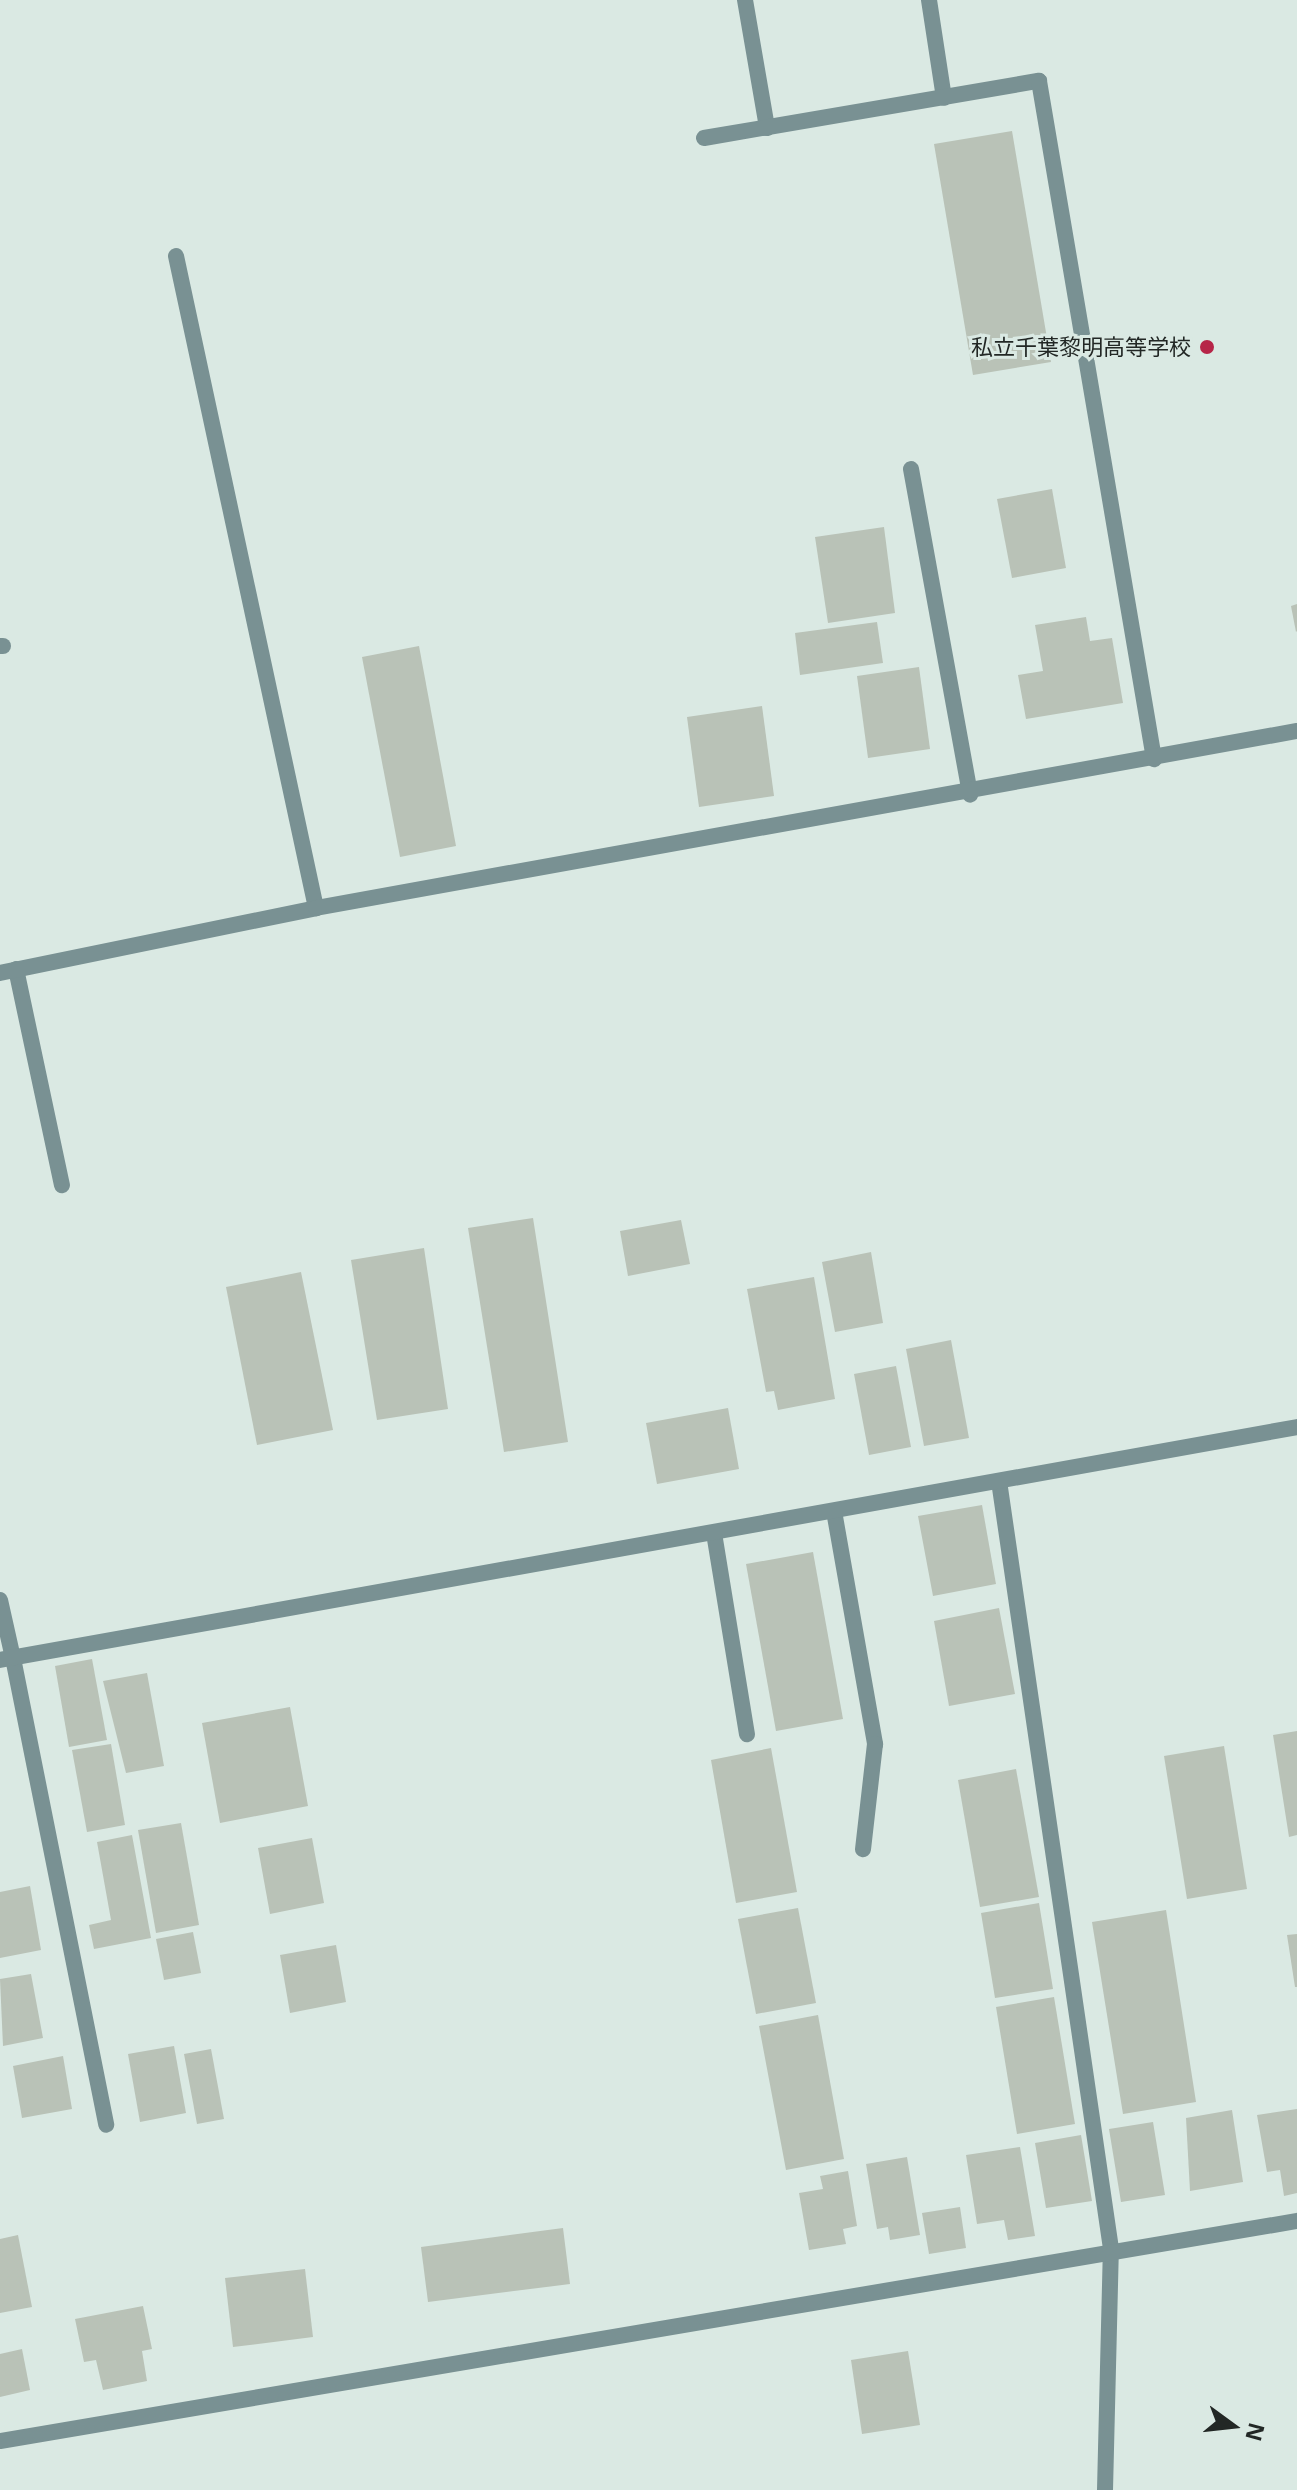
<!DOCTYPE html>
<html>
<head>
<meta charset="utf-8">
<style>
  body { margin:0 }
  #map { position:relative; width:1297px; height:2490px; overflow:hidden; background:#dae9e3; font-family:"Noto Sans","Noto Sans JP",sans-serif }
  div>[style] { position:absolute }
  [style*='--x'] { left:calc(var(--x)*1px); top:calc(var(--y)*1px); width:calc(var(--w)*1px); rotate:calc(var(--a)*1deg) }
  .building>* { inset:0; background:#b9c2b7 }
  .service>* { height:16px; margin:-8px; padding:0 8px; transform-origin:8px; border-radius:8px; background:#799193 }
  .minor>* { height:16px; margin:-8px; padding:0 8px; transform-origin:8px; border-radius:8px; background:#799193 }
  .tertiary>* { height:16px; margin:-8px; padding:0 8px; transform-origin:8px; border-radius:8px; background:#799193 }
  .dots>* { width:22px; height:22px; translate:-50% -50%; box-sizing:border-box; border:4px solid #dae9e3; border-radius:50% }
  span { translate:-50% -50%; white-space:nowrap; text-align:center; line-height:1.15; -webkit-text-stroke:6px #dae9e3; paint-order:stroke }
  .poi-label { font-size:22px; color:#222725 }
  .right { translate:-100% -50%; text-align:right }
  .north { position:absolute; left:1193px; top:2386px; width:80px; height:80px; -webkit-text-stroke:6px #dae9e3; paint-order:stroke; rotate:105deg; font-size:22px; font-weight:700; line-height:32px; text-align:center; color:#222725 }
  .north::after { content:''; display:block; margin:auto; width:28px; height:36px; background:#222725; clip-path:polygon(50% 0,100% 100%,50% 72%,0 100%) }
</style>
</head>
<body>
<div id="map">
  <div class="building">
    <i style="clip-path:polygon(1012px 131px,1051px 362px,973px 375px,934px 144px)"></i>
    <i style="clip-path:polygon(1052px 489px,1066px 568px,1012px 578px,997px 499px)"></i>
    <i style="clip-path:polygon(884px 527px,895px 613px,828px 623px,815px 537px)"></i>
    <i style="clip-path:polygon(1297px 604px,1297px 631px,1296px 632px,1291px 606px)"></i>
    <i style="clip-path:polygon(1086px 617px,1090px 641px,1112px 638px,1123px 703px,1026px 719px,1018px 675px,1043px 671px,1035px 625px)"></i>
    <i style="clip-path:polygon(877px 622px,883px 663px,800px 675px,795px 633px)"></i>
    <i style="clip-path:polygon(419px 646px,456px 846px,400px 857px,362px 657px)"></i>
    <i style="clip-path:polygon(919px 667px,930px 749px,868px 758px,857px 676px)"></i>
    <i style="clip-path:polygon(762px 706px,774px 796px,699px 807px,687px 717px)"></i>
    <i style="clip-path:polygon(533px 1218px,568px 1442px,504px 1452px,468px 1228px)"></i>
    <i style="clip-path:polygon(681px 1220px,690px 1264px,628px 1276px,620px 1231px)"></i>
    <i style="clip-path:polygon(424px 1248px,448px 1409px,377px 1420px,351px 1260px)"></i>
    <i style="clip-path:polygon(871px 1252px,883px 1323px,835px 1332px,822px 1262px)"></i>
    <i style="clip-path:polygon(301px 1272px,333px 1430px,257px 1445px,226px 1287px)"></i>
    <i style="clip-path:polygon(814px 1277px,835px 1399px,778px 1410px,774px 1391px,766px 1392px,747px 1289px)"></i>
    <i style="clip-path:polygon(951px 1340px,969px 1438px,924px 1446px,906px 1349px)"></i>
    <i style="clip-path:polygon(896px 1366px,911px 1447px,869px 1455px,854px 1374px)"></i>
    <i style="clip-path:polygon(728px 1408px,739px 1469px,657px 1484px,646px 1423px)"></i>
    <i style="clip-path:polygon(982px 1505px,996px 1584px,933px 1596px,918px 1516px)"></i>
    <i style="clip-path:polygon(813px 1552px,843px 1719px,776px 1731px,746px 1564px)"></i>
    <i style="clip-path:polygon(999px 1608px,1015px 1694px,949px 1706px,934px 1621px)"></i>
    <i style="clip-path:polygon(92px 1659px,107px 1740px,69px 1747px,55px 1666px)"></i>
    <i style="clip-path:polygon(147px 1673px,164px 1766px,126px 1773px,103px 1681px)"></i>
    <i style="clip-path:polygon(290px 1707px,308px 1806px,220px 1823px,202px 1723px)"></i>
    <i style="clip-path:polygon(1297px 1731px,1297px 1835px,1289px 1837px,1273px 1735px)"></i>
    <i style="clip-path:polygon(111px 1744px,125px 1825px,87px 1832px,72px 1750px)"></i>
    <i style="clip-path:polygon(1224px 1746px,1247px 1889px,1187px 1899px,1164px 1756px)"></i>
    <i style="clip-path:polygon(771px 1748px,797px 1892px,736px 1903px,711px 1760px)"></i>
    <i style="clip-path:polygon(1016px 1769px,1039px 1897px,980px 1907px,958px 1780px)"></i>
    <i style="clip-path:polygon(181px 1823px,199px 1925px,156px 1933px,138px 1830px)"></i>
    <i style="clip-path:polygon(132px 1835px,151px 1938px,94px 1949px,89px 1925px,111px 1920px,97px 1842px)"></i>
    <i style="clip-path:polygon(312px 1838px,324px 1903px,270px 1914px,258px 1848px)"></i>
    <i style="clip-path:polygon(30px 1886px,41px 1950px,0 1958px,0 1892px)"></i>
    <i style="clip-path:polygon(1039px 1903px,1053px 1989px,995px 1998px,981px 1913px)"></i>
    <i style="clip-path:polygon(798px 1908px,816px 2003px,756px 2014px,738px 1919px)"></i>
    <i style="clip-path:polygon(1166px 1910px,1196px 2102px,1123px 2114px,1092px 1922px)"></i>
    <i style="clip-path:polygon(193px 1932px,201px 1973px,164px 1980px,156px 1939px)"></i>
    <i style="clip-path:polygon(1297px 1934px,1297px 1987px,1295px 1987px,1287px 1935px)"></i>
    <i style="clip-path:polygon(336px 1945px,346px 2002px,290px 2013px,280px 1955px)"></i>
    <i style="clip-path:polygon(31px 1974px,43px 2038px,3px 2046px,0 1979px)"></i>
    <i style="clip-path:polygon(1054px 1997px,1075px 2124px,1017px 2134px,996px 2007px)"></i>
    <i style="clip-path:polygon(818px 2015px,844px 2159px,786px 2170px,759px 2026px)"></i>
    <i style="clip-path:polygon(174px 2046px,186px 2113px,140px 2122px,128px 2054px)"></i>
    <i style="clip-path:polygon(211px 2049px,224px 2119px,197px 2124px,184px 2054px)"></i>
    <i style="clip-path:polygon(63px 2056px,72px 2109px,22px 2118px,13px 2066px)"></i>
    <i style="clip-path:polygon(1297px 2109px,1297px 2193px,1284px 2196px,1280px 2170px,1267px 2172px,1257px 2115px)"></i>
    <i style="clip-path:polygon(1232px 2110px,1243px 2182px,1190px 2191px,1186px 2118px)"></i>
    <i style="clip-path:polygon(1153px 2122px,1165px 2195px,1121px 2202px,1109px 2129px)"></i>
    <i style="clip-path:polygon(1081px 2135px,1092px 2201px,1046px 2208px,1035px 2143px)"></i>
    <i style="clip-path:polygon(1020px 2147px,1035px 2236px,1008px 2240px,1004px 2220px,977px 2224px,966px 2155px)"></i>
    <i style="clip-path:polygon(907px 2157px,920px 2235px,890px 2240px,888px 2227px,877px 2229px,866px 2164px)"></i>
    <i style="clip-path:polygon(848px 2171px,857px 2226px,843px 2229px,846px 2244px,809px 2250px,799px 2193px,823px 2189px,820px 2176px)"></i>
    <i style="clip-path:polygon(960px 2207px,966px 2248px,929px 2254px,922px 2213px)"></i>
    <i style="clip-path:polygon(563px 2228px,570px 2284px,428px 2302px,421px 2247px)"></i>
    <i style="clip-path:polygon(18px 2235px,32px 2307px,0 2313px,0 2239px)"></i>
    <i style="clip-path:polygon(305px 2269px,313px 2337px,233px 2347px,225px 2278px)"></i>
    <i style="clip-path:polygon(143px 2306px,152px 2349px,142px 2351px,147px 2381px,103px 2390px,96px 2360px,84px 2362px,75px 2319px)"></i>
    <i style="clip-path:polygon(22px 2349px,30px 2390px,0 2397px,0 2354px)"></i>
    <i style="clip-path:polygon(908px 2351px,920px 2425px,862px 2434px,851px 2360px)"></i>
  </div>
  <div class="service">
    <i style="--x:834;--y:1511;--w:237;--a:80"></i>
    <i style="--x:875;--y:1744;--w:106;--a:96.5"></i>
    <i style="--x:714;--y:1533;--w:204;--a:80.7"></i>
    <i style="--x:13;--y:1658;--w:476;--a:78.7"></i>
    <i style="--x:1105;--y:2490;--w:241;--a:-88.6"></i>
  </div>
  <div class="minor">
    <i style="--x:745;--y:0;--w:130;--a:80.2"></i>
    <i style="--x:929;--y:0;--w:99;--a:81.3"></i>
    <i style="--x:704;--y:138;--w:340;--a:-9.7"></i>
    <i style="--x:1039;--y:81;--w:688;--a:80.37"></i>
    <i style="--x:176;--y:256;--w:667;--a:77.88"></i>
    <i style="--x:911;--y:469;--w:331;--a:79.7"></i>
    <i style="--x:0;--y:646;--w:3;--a:0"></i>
    <i style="--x:16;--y:969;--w:221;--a:78"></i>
    <i style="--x:999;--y:1481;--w:776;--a:81.7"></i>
    <i style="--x:0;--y:1600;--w:59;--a:77.4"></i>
    <i style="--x:0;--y:1660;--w:1318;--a:-10.18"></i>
    <i style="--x:0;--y:2441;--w:1316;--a:-9.63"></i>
  </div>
  <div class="tertiary">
    <i style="--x:0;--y:973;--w:323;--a:-11.6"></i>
    <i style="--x:316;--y:908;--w:997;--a:-10.23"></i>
  </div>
  <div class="dots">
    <i style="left:1207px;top:347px;background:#b62548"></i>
  </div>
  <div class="poi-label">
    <span class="right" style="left:1191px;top:347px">私立千葉黎明高等学校</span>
  </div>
  <div class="north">N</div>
</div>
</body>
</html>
